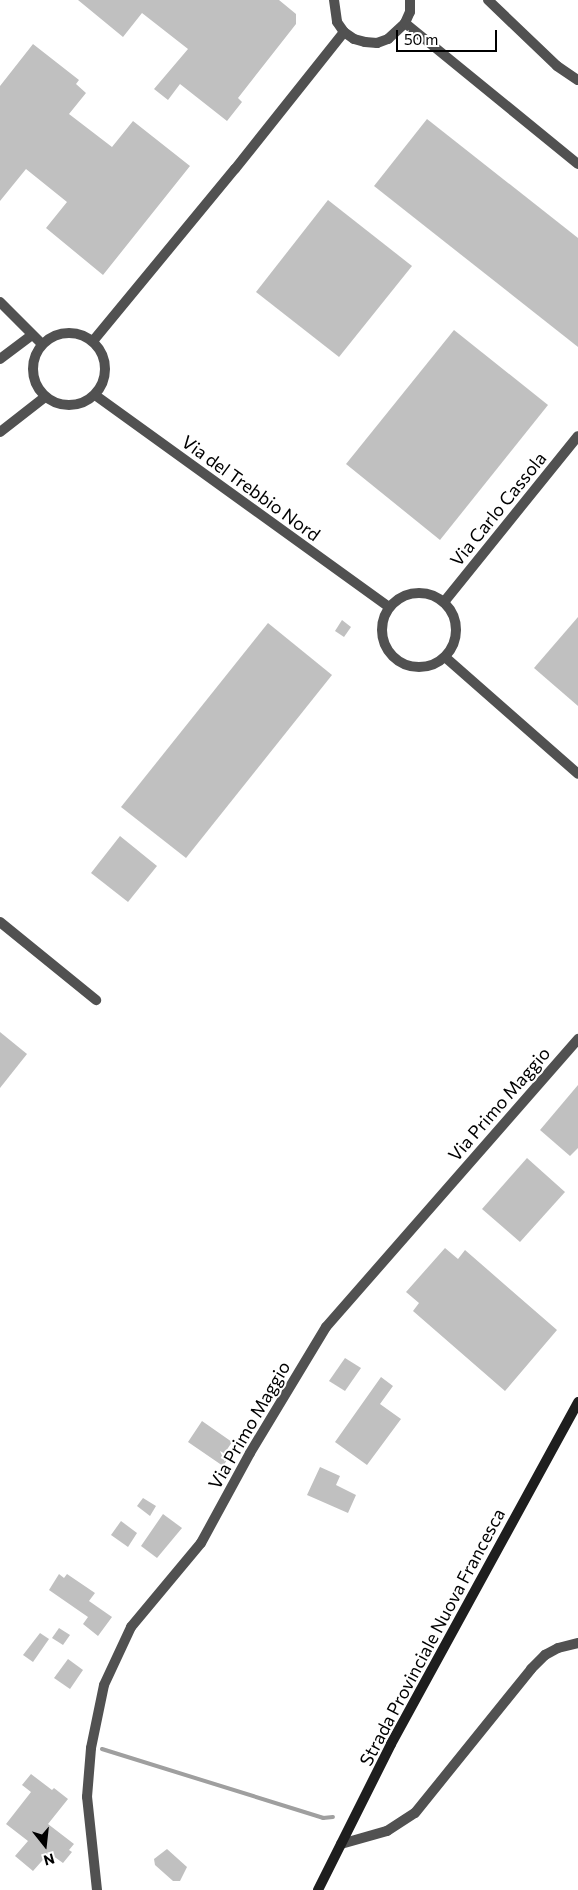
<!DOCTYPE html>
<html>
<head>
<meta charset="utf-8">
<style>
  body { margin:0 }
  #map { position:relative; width:578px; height:1890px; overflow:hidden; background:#fff; font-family:Commissioner,sans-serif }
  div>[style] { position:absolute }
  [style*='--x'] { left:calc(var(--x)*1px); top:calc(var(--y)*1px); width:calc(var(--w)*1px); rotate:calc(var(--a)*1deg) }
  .stream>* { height:4px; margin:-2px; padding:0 2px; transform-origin:2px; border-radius:2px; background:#9f9f9f }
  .building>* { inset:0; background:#c0c0c0 }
  .street>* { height:10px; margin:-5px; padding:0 5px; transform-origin:5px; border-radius:5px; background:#515151 }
  .street>.ring { margin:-5px; padding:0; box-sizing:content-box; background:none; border:10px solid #515151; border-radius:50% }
  .secondary>* { height:10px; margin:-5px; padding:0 5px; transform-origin:5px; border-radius:5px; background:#1e1e1e }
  span { translate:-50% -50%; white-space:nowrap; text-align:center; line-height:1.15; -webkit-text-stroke:4px #fff; paint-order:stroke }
  .street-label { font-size:18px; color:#000 }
  .north { position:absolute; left:20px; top:1820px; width:50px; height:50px; -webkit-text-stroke:4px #fff; paint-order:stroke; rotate:164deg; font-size:14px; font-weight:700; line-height:20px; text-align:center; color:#000 }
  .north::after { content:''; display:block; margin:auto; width:18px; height:22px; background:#000; clip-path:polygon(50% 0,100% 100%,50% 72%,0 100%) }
  .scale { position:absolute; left:396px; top:30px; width:101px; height:22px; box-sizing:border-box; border:2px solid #000; border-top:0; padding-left:6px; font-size:15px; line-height:18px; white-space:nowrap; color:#000; -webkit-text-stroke:4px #fff; paint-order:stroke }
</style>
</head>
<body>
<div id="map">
  <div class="stream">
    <i style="--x:102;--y:1749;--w:232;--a:17.3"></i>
    <i style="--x:323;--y:1818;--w:10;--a:-6"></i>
  </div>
  <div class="building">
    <i style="clip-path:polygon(78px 0,279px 0,296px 14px,296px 24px,238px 98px,242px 102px,227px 121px,180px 84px,168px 100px,154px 89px,188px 49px,142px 13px,123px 37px)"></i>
    <i style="clip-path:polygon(33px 44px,79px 80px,76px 84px,86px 93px,69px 114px,112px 147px,133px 121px,190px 166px,103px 275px,46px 228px,67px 202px,26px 169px,0 201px,0 86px)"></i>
    <i style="clip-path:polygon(427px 119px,578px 238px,578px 347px,374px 186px)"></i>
    <i style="clip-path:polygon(328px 200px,412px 266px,339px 357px,256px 292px)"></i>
    <i style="clip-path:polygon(454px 330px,548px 405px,440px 540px,346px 464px)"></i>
    <i style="clip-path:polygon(578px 617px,578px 706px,534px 668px)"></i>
    <i style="clip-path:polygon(342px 620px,351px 627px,344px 637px,335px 631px)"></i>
    <i style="clip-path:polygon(268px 623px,332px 675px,186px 858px,121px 807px)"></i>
    <i style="clip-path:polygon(120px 836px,157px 866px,128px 902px,91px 873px)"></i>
    <i style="clip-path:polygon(0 1032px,27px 1054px,0 1088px)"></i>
    <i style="clip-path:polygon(578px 1085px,578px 1148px,570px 1156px,540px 1130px)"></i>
    <i style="clip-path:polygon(527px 1158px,565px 1192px,520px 1242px,482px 1209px)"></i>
    <i style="clip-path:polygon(445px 1248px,458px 1259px,465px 1250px,557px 1330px,505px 1391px,413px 1311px,419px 1303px,406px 1292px)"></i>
    <i style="clip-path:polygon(345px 1358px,361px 1368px,345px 1391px,329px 1381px)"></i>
    <i style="clip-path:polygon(381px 1377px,393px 1386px,380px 1404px,401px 1419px,367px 1465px,335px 1442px)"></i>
    <i style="clip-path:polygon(202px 1421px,232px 1442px,226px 1451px,231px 1454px,223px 1466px,188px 1442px)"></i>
    <i style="clip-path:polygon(320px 1467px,340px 1476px,336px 1485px,356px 1495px,348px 1513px,307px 1495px)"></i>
    <i style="clip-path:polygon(143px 1498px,156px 1506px,150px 1516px,137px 1506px)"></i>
    <i style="clip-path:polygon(163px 1514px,182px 1528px,157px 1558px,141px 1546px)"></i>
    <i style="clip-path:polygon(121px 1521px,137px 1533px,128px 1547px,111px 1535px)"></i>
    <i style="clip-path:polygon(59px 1574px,64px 1578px,67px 1574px,95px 1593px,89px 1601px,112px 1617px,98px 1636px,83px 1624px,88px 1617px,49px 1590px)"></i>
    <i style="clip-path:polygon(59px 1628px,70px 1635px,63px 1645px,52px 1638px)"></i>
    <i style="clip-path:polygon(40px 1633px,49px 1639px,33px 1662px,23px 1655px)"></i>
    <i style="clip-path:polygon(68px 1659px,83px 1670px,70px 1689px,54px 1678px)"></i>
    <i style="clip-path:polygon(31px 1774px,52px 1790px,54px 1788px,68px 1799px,48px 1824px,74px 1844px,69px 1850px,72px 1852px,63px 1863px,49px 1853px,33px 1871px,15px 1856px,28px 1841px,6px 1824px,31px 1792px,22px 1785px)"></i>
    <i style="clip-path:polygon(167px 1849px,187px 1867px,180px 1881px,173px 1881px,155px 1865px,154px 1859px)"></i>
  </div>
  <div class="street">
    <i style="--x:334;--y:0;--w:22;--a:82"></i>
    <i style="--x:337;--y:22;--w:12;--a:55"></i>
    <i style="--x:344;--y:32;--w:12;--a:35"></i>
    <i style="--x:354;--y:39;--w:11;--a:15"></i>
    <i style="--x:365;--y:42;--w:12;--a:5"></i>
    <i style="--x:377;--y:43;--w:12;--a:-20"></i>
    <i style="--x:388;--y:39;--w:23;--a:-43"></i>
    <i style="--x:405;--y:23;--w:12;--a:-66"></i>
    <i style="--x:410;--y:12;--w:12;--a:-90"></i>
    <i style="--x:488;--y:0;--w:95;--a:43.7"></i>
    <i style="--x:557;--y:66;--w:25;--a:34"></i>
    <i style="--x:405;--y:23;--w:223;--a:39.2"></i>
    <i style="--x:0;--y:302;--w:59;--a:45"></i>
    <i class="ring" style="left:33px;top:333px;width:62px;height:62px"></i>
    <i style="--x:93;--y:341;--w:223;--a:-50.5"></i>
    <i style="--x:235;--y:169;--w:175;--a:-51.5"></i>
    <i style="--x:0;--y:359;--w:40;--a:-37"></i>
    <i style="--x:95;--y:395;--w:362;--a:35.8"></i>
    <i style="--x:0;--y:432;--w:57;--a:-37.9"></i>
    <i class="ring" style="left:382px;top:593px;width:64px;height:64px"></i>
    <i style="--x:444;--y:602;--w:213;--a:-51.1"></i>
    <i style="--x:445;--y:657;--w:177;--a:41.3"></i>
    <i style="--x:0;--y:922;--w:124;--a:39.1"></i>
    <i style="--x:341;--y:1844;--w:48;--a:-15.8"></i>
    <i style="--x:387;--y:1831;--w:33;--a:-33"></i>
    <i style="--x:415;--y:1813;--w:185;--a:-51.1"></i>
    <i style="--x:531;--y:1669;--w:20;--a:-45"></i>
    <i style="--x:545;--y:1655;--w:15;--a:-28"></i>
    <i style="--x:558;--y:1648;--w:21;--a:-14"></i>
    <i style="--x:97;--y:1890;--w:94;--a:-96.1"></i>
    <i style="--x:87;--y:1797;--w:49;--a:-85.3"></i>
    <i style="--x:91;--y:1748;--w:64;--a:-78.3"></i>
    <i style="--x:104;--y:1685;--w:64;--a:-65"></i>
    <i style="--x:131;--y:1627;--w:109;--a:-50.2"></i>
    <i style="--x:201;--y:1543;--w:102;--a:-61.4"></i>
    <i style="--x:250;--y:1453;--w:147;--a:-58.9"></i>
    <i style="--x:326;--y:1327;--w:383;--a:-48.8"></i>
  </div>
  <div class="secondary">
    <i style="--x:318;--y:1890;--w:163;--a:-63.4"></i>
    <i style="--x:391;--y:1744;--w:390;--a:-61.3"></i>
  </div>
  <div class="street-label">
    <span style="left:251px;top:488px;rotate:36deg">Via del Trebbio Nord</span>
    <span style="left:498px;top:509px;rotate:-51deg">Via Carlo Cassola</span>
    <span style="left:499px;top:1104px;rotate:-49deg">Via Primo Maggio</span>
    <span style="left:249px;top:1425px;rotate:-60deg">Via Primo Maggio</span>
    <span style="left:432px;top:1637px;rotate:-62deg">Strada Provinciale Nuova Francesca</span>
  </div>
  <div class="north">N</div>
  <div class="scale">50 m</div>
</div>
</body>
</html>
